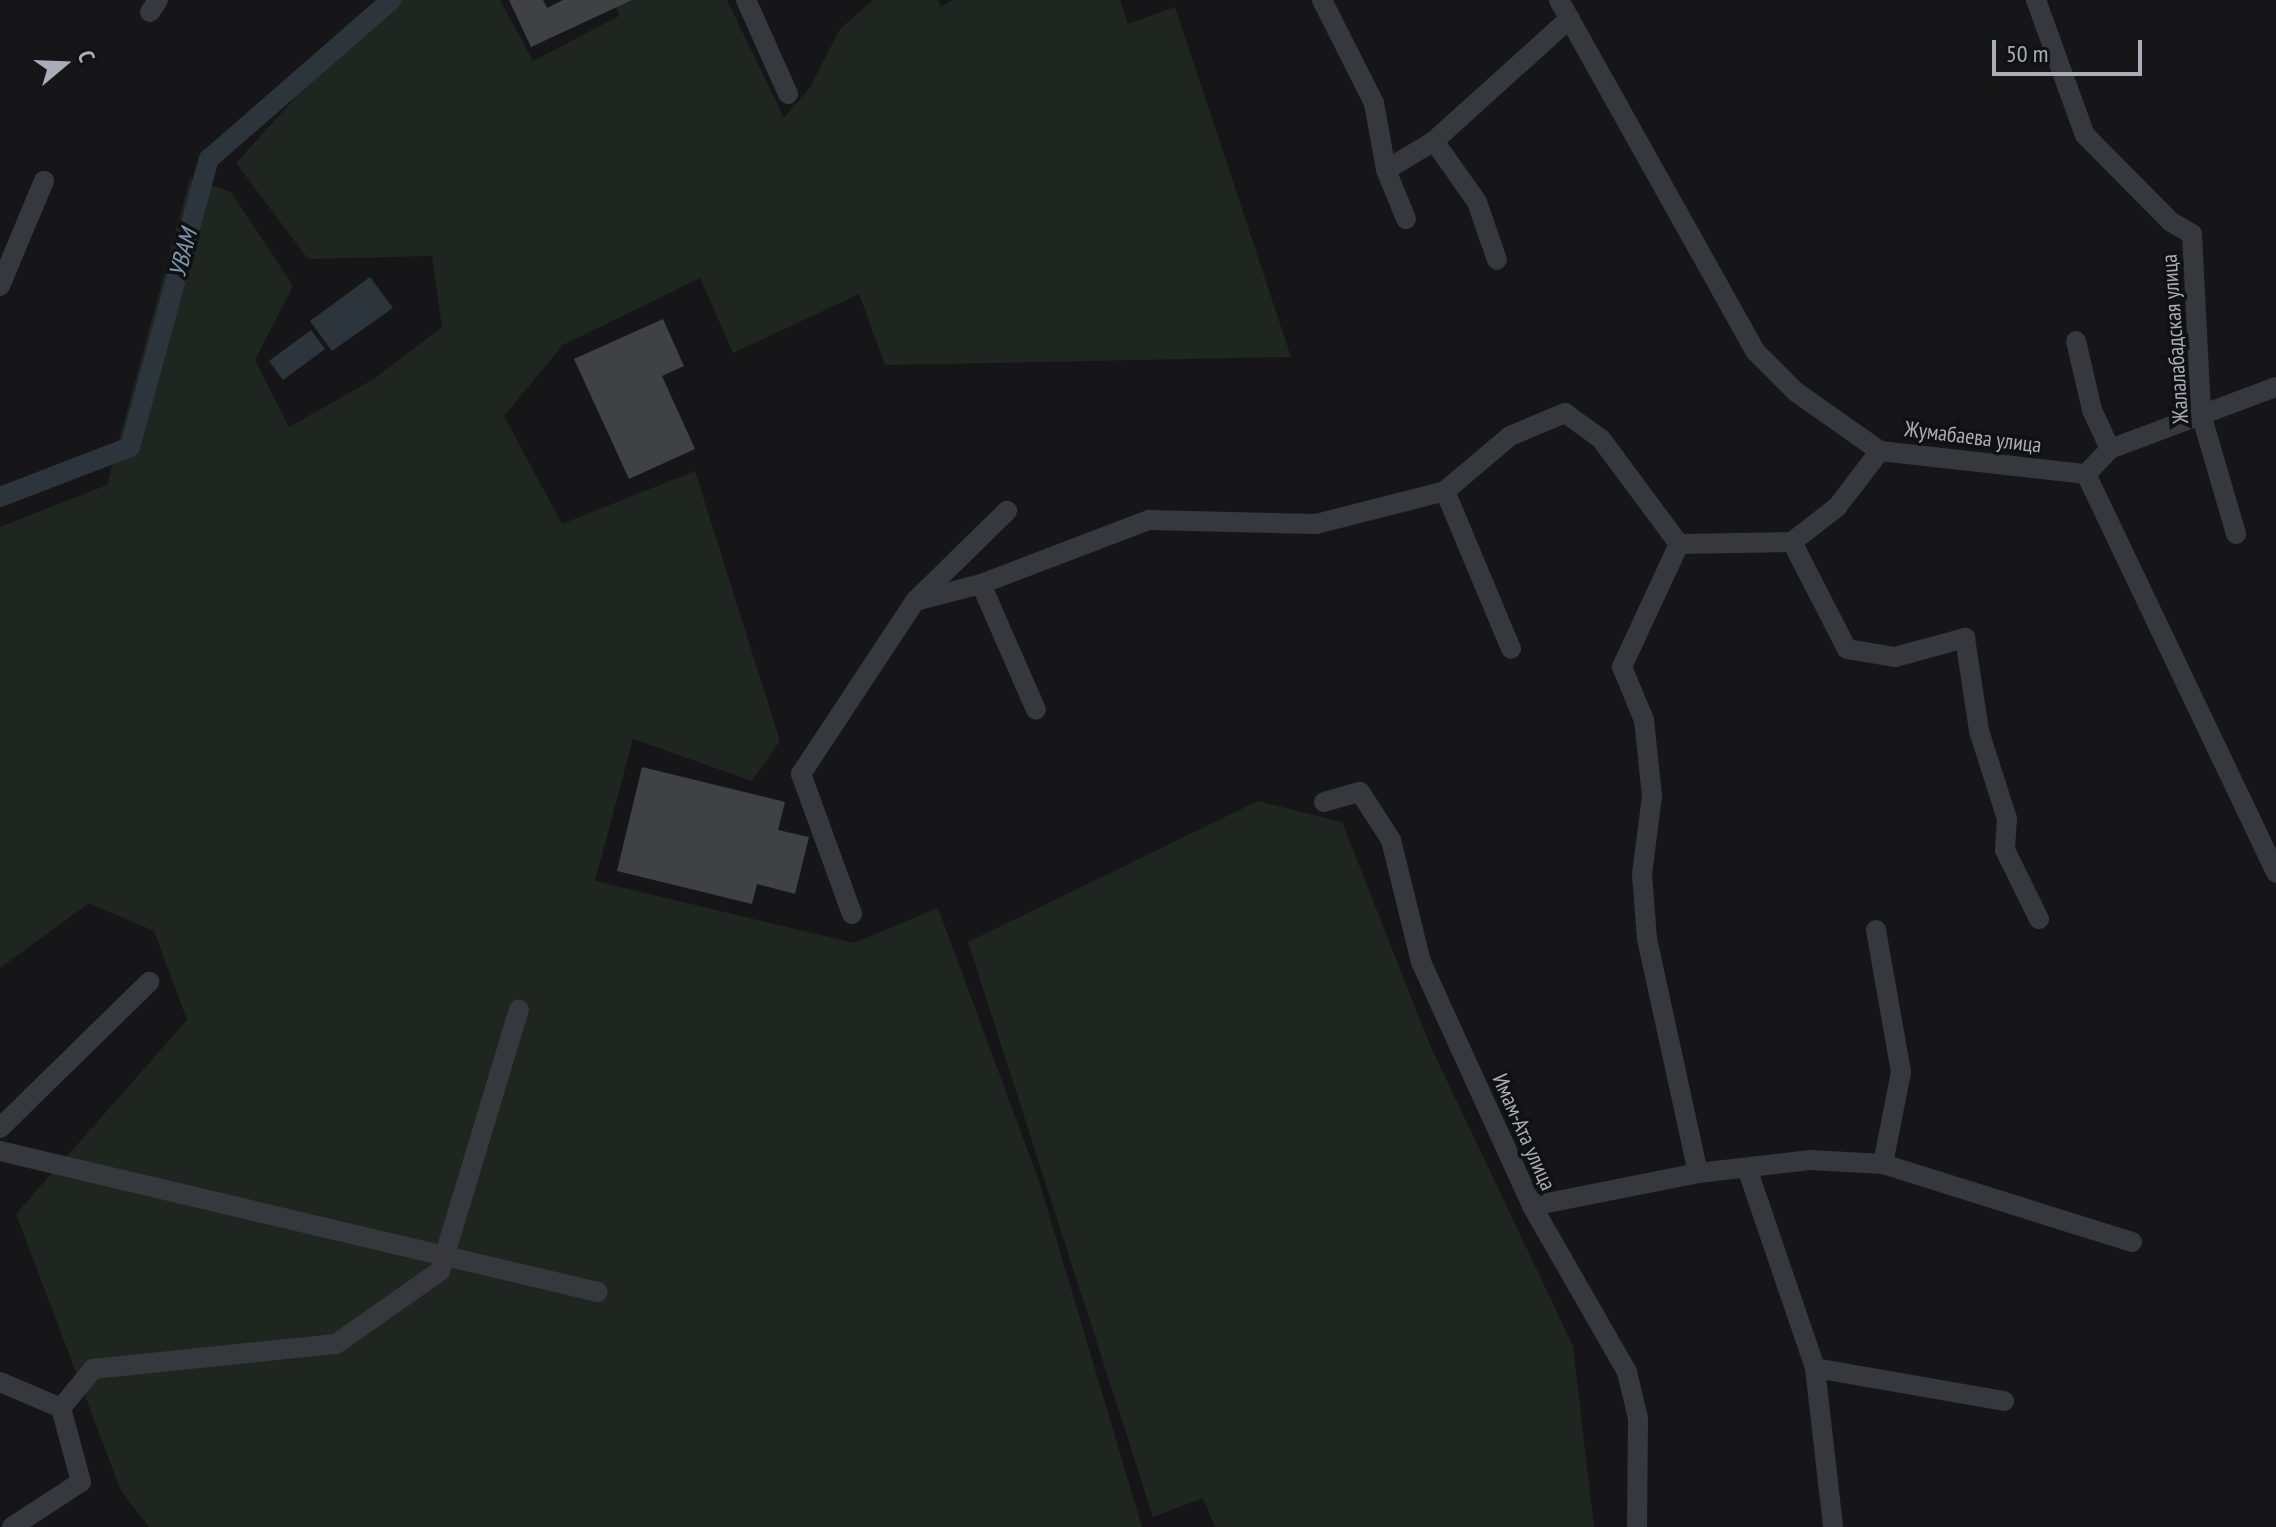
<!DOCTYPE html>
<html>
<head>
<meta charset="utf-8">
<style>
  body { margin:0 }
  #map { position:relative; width:2276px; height:1527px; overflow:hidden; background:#161618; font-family:"PT Sans Narrow",sans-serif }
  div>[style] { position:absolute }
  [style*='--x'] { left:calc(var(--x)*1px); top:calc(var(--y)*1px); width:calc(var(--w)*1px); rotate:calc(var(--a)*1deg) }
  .green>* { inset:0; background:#1e261f }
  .water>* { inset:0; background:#2c353c }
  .canal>* { height:20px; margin:-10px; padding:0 10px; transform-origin:10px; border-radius:10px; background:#2c353c }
  .building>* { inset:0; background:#404145 }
  .minor>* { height:20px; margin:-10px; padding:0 10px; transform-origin:10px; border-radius:10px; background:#37383d }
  span { translate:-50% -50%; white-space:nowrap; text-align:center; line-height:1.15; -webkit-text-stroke:7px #111113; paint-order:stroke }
  .street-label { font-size:22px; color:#a8adb8 }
  .water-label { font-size:24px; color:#7f9bb3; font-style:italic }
  .north { position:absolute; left:24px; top:24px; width:80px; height:80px; -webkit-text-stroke:6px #111113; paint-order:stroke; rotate:71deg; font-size:22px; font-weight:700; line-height:32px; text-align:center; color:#a8adb8 }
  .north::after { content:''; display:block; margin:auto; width:28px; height:36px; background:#a8adb8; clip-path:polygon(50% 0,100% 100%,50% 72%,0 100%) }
  .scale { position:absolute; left:1992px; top:40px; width:150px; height:36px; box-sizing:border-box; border:4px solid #a8adb8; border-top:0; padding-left:10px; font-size:24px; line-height:28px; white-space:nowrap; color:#a8adb8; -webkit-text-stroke:6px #111113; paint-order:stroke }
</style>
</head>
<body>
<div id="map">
  <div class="green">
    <i style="clip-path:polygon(384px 0,500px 0,533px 61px,619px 16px,614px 0,727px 0,784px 118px,810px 87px,840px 29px,873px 0,938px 0,941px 7px,952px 0,1120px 0,1128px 24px,1175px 7px,1291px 357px,885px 365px,859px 294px,733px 353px,700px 278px,563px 345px,504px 416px,562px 524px,695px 471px,780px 741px,752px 781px,633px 739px,595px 881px,854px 943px,938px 908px,1039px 1181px,1142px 1527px,149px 1527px,121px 1491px,16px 1214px,187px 1020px,154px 931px,89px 903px,0 968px,0 527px,107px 485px,190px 178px,231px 192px,293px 286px,255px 360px,289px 427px,374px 379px,442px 327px,432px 256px,308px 259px,236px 163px)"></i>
    <i style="clip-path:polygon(1258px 801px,1342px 822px,1430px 1045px,1573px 1346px,1594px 1527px,1215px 1527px,1203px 1498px,1153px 1517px,968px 942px)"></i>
  </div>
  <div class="water">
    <i style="clip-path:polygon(370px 277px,393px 308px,332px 351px,310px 321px)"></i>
    <i style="clip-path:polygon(311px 330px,325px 349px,283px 380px,269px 361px)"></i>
  </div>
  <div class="canal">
    <i style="--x:0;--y:497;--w:139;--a:-21"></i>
    <i style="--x:130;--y:447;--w:299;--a:-74.7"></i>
    <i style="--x:209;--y:159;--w:242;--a:-41.1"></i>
  </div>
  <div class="building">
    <i style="clip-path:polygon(509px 0,543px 0,547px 8px,563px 0,632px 0,531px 47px)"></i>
    <i style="clip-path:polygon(663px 319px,684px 366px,662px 376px,695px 449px,629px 479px,574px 359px)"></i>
    <i style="clip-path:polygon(642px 767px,785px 802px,778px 830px,809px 837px,795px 894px,757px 884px,752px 904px,617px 871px)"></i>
  </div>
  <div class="minor">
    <i style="--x:746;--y:0;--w:103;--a:65.9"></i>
    <i style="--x:1322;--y:0;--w:115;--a:63.2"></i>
    <i style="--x:1374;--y:103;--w:68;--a:79.8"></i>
    <i style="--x:1386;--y:170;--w:53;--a:67.8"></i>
    <i style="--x:1559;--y:0;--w:402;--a:60.8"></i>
    <i style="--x:1755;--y:351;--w:58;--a:45"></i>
    <i style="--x:1796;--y:392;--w:103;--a:35.1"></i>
    <i style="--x:1880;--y:451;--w:207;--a:6.4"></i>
    <i style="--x:2086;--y:474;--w:442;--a:64.5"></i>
    <i style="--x:2036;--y:0;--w:144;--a:70.1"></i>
    <i style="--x:2085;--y:135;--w:122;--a:45.3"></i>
    <i style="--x:2171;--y:222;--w:24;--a:30"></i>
    <i style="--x:2192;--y:234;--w:180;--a:87.1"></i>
    <i style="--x:2201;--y:414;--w:125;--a:73.7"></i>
    <i style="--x:150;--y:12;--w:14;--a:-56"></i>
    <i style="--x:1434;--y:141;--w:75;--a:54.8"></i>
    <i style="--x:1477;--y:202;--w:61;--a:71"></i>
    <i style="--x:1386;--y:170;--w:56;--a:-31.1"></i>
    <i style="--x:1434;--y:141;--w:183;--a:-42.1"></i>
    <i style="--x:0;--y:286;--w:114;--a:-67.3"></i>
    <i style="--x:2076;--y:341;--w:71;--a:76.9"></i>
    <i style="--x:2092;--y:410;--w:43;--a:65.2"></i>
    <i style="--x:2086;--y:474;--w:35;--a:-46"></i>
    <i style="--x:2110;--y:449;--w:177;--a:-20.5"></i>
    <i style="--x:1445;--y:491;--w:171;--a:67.3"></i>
    <i style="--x:1792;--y:542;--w:120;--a:62.8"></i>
    <i style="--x:1847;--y:649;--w:49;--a:9.5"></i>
    <i style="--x:1895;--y:657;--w:73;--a:-15.2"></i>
    <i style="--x:1965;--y:638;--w:94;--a:81.4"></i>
    <i style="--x:1979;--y:731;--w:92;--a:72.3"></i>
    <i style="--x:2007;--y:819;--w:31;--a:94"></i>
    <i style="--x:2005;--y:850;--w:77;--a:63.8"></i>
    <i style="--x:1679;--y:544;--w:136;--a:114.9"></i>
    <i style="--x:1622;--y:667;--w:57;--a:67.5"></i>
    <i style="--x:1644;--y:720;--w:76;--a:84"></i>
    <i style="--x:1652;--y:796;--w:79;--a:97.3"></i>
    <i style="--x:1642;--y:874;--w:65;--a:85.6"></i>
    <i style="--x:1647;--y:939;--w:239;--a:77.7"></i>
    <i style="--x:981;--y:584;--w:137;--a:66.4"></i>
    <i style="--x:915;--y:601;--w:68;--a:-14.4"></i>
    <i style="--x:981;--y:584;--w:180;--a:-20.9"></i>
    <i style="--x:1149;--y:520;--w:167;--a:1.4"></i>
    <i style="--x:1316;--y:524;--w:133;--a:-14.3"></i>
    <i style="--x:1445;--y:491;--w:85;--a:-40.2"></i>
    <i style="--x:1510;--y:436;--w:60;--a:-22.7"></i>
    <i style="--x:1565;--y:413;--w:44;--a:35.8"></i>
    <i style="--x:1601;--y:439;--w:131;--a:53.4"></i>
    <i style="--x:1679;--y:544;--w:113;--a:-1"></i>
    <i style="--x:1792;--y:542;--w:57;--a:-37.9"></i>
    <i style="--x:1837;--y:507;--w:71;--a:-52.5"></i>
    <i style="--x:1324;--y:802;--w:37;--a:-16"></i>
    <i style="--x:1360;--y:792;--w:57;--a:57.1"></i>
    <i style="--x:1391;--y:840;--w:126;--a:76.2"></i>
    <i style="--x:1421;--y:962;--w:268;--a:65.5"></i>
    <i style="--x:1532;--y:1206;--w:191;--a:60.2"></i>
    <i style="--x:1627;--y:1372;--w:47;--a:76.6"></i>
    <i style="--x:1638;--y:1418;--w:109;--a:90.5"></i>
    <i style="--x:852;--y:914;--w:149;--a:-110"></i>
    <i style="--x:801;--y:774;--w:207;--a:-56.6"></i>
    <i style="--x:915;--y:601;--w:129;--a:-44.4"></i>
    <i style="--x:1876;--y:930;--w:144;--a:80"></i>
    <i style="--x:1901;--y:1072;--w:94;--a:101.1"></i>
    <i style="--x:0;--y:1128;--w:209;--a:-44.4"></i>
    <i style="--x:0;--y:1151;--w:614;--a:13.27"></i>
    <i style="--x:1747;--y:1168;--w:211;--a:71.2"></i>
    <i style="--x:1815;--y:1368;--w:160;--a:83.5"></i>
    <i style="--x:1532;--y:1206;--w:169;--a:-11.2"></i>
    <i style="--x:1698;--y:1173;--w:113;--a:-6.6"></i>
    <i style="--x:1810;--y:1160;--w:73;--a:3.1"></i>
    <i style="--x:1883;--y:1164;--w:261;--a:17.4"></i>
    <i style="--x:1815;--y:1368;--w:192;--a:9.9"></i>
    <i style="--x:0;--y:1382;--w:66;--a:23.1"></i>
    <i style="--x:12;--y:1527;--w:82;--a:-33.1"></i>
    <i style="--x:81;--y:1482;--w:77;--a:-105.1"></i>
    <i style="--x:61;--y:1408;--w:50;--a:-50.6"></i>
    <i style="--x:93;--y:1369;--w:244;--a:-5.9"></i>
    <i style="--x:336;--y:1344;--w:127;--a:-35.1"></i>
    <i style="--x:440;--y:1271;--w:273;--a:-73.2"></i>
  </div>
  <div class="street-label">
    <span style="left:2175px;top:339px;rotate:-94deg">Жалалабадская улица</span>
    <span style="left:1973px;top:437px;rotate:7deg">Жумабаева улица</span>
    <span style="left:1524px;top:1132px;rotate:66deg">Имам-Ата улица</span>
  </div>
  <div class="water-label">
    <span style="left:183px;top:253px;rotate:-75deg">УВАМ</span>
  </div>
  <div class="north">С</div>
  <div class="scale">50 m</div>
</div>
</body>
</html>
